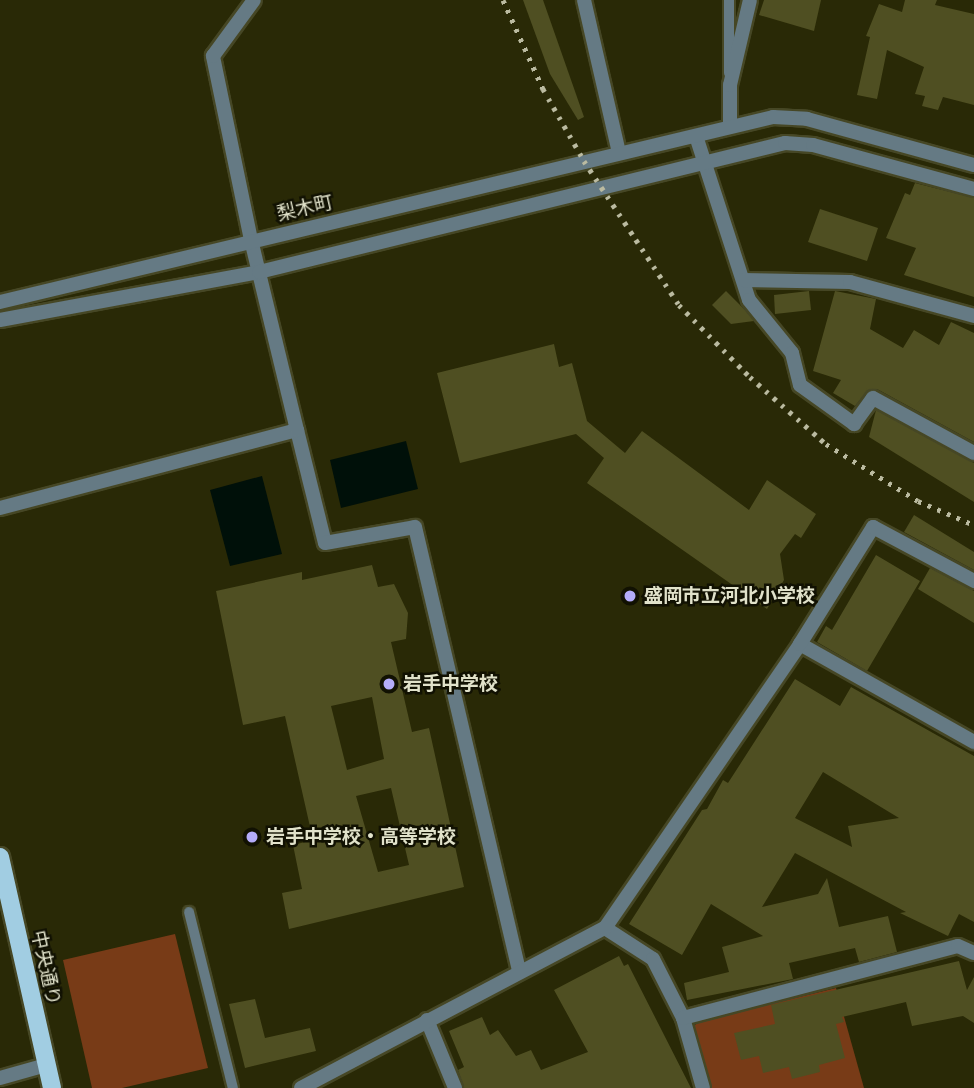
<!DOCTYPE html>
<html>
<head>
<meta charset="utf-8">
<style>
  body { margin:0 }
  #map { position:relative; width:974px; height:1088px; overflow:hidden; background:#292906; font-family:Helvetica,"Noto Sans JP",sans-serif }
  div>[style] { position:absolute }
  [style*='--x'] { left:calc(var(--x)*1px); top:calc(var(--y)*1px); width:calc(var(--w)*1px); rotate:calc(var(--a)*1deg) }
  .green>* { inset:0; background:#783b17 }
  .water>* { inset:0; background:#001009 }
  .building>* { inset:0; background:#4f4f22 }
  .roads { filter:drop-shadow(2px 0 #464725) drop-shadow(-2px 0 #464725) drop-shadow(0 2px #464725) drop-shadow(0 -2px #464725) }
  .service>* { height:10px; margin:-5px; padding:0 5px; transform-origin:5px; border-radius:5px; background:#657a84 }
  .minor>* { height:14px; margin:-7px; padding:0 7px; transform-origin:7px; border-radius:7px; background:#657a84 }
  .tertiary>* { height:14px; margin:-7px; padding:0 7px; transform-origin:7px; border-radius:7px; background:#657a84 }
  .primary>* { height:18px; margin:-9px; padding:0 9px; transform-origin:9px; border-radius:9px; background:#a1cde2 }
  .rail>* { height:5px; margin-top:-2.5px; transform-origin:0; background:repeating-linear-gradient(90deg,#bbbba1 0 3.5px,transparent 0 10.5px) }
  .dots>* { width:19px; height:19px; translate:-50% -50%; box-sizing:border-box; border:4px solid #111102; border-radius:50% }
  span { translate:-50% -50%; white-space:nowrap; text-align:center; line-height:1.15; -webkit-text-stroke:5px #111102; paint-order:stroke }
  .street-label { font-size:19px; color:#e1e2ca }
  .poi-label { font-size:19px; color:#e1e2ca; font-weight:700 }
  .left { translate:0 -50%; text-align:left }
</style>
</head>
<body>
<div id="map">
  <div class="green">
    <i style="clip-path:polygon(175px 934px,208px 1068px,122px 1088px,92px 1088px,63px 960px)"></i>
    <i style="clip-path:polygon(836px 988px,864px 1088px,712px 1088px,694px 1027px,697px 1022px)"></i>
  </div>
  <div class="water">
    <i style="clip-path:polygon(406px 441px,418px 489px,341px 508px,330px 460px)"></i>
    <i style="clip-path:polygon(262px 476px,282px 554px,230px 566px,210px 490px)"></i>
  </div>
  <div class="building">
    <i style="clip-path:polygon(523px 0,543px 0,584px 117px,578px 120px,550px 74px)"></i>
    <i style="clip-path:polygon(764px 0,821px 0,814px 31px,759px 15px)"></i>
    <i style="clip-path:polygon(905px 0,937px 0,935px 5px,974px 14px,974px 105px,943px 97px,938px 110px,922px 106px,925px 96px,915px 94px,924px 67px,887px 50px,877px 99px,857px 95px,870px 37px,866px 36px,879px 4px,902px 12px)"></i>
    <i style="clip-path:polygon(915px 183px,974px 198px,974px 297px,904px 275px,916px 248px,886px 238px,905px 193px,910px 195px)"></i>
    <i style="clip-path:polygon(820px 209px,878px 228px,867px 261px,808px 242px)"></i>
    <i style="clip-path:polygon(726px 291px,745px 310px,754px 321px,731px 324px,712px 305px)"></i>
    <i style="clip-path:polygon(809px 291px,811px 310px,775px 314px,774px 295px)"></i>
    <i style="clip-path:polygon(835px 291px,876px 299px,870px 329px,903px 348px,914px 330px,939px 345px,951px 322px,974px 333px,974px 442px,877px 389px,868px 390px,855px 406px,833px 393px,841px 380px,813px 371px)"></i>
    <i style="clip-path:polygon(554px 344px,559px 367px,572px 363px,587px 421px,625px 453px,642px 431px,749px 510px,767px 480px,816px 514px,801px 538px,795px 534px,780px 554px,784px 580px,767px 609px,587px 483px,604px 458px,576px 434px,460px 463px,437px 373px)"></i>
    <i style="clip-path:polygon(876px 410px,974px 463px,974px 502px,869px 437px)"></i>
    <i style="clip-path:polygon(914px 515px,974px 552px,974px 570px,904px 532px)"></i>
    <i style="clip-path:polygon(876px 555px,920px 581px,867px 671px,817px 642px,826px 626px,832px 630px)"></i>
    <i style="clip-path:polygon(evenodd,372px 565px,378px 587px,394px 584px,408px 613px,406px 639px,391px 642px,412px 732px,429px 728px,464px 887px,289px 929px,282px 893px,302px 889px,293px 845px,313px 840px,285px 716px,243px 725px,216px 591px,302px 572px,302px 580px,372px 565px,372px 697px,384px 759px,347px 770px,331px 706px,372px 697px,372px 565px,391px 788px,409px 865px,378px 872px,356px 796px,391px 788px)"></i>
    <i style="clip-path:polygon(930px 568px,974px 591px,974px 623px,918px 589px)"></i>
    <i style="clip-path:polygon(evenodd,795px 679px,840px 706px,851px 687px,974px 756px,974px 922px,959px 914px,948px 936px,900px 913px,906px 912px,795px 853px,762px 907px,818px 894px,827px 878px,839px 927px,888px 916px,897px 952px,859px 962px,855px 948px,789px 963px,793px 979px,687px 1000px,684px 983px,729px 972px,722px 947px,763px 936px,711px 904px,682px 955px,629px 924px,702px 810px,707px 809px,723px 780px,728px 783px,795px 679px,823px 772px,899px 818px,848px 826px,852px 847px,795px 818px,823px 772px)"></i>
    <i style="clip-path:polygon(619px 956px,624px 966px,628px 964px,691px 1088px,464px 1088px,458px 1070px,464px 1067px,449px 1031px,482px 1017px,490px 1035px,498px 1030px,516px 1056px,531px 1050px,541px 1070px,588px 1052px,554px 990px)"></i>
    <i style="clip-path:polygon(959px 961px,967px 990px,974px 977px,974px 1023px,963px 1016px,912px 1026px,906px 1002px,842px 1017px,844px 1022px,836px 1024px,845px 1058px,819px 1065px,820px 1072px,792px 1079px,789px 1067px,763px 1073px,759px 1056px,741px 1060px,734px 1033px,775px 1024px,771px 1005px)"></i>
    <i style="clip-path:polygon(255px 999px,265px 1038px,310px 1028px,316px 1051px,245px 1068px,229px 1004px)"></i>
  </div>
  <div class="roads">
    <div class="service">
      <i style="--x:729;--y:0;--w:73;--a:90"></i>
      <i style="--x:189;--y:912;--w:181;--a:76"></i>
    </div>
    <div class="minor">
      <i style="--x:584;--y:0;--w:157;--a:77.1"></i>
      <i style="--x:730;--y:126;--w:41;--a:-90"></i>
      <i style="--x:730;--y:85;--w:87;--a:-76.8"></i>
      <i style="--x:696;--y:136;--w:172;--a:72.1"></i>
      <i style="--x:749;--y:300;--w:68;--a:50.9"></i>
      <i style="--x:792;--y:353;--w:33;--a:76"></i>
      <i style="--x:800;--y:385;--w:67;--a:35.8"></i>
      <i style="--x:854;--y:424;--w:32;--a:-54"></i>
      <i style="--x:873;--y:398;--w:115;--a:28.6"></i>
      <i style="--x:743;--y:280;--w:107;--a:1.1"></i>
      <i style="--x:850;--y:282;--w:129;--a:15.3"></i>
      <i style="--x:297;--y:430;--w:116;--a:76.1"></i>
      <i style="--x:325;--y:543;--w:91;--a:-10.1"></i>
      <i style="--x:415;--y:527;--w:455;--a:76.8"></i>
      <i style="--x:0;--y:508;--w:307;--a:-14.7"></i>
      <i style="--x:297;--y:430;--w:195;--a:-103.6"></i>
      <i style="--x:251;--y:240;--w:188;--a:-101.7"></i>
      <i style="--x:213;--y:56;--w:69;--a:-53.8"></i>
      <i style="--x:800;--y:644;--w:200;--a:29.4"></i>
      <i style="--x:605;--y:928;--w:57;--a:32.9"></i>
      <i style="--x:653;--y:959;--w:66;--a:63"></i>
      <i style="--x:683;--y:1018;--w:73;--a:74.1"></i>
      <i style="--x:683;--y:1018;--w:284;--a:-14.7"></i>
      <i style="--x:958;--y:946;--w:17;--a:24"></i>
      <i style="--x:427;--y:1020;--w:74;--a:67.6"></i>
      <i style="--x:0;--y:1078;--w:48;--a:-15.8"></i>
      <i style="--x:301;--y:1088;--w:344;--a:-27.8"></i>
      <i style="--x:605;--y:928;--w:345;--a:-55.5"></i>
      <i style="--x:800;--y:644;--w:138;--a:-58"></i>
      <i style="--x:873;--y:527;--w:115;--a:28.1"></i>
    </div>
    <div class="tertiary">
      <i style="--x:0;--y:302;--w:795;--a:-13.46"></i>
      <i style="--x:773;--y:117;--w:34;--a:3"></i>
      <i style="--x:807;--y:119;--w:173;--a:15.4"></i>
      <i style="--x:0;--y:320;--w:263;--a:-10.5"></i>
      <i style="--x:259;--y:272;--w:542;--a:-13.78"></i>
      <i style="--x:785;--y:143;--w:28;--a:4"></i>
      <i style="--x:813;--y:145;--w:167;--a:15.3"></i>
    </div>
    <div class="primary">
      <i style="--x:0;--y:857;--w:237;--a:77.3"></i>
    </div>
  </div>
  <div class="rail">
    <i style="--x:503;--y:0;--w:98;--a:65.8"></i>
    <i style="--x:543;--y:89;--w:83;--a:60.3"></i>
    <i style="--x:584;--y:161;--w:173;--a:56.6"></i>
    <i style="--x:679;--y:305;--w:101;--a:45.4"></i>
    <i style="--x:750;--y:377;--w:101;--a:41.4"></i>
    <i style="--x:826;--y:444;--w:108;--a:31.8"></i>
    <i style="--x:918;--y:501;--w:61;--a:23.2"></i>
  </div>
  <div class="dots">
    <i style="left:630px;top:596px;background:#b4acf9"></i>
    <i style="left:389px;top:684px;background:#b4acf9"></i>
    <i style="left:252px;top:837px;background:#b4acf9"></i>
  </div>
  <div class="street-label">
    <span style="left:305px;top:208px;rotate:-13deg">梨木町</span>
    <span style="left:46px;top:968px;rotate:78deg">中央通り</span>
  </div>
  <div class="poi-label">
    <span class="left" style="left:644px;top:596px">盛岡市立河北小学校</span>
    <span class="left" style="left:403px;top:684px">岩手中学校</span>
    <span class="left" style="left:266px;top:837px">岩手中学校・高等学校</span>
  </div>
</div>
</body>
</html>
